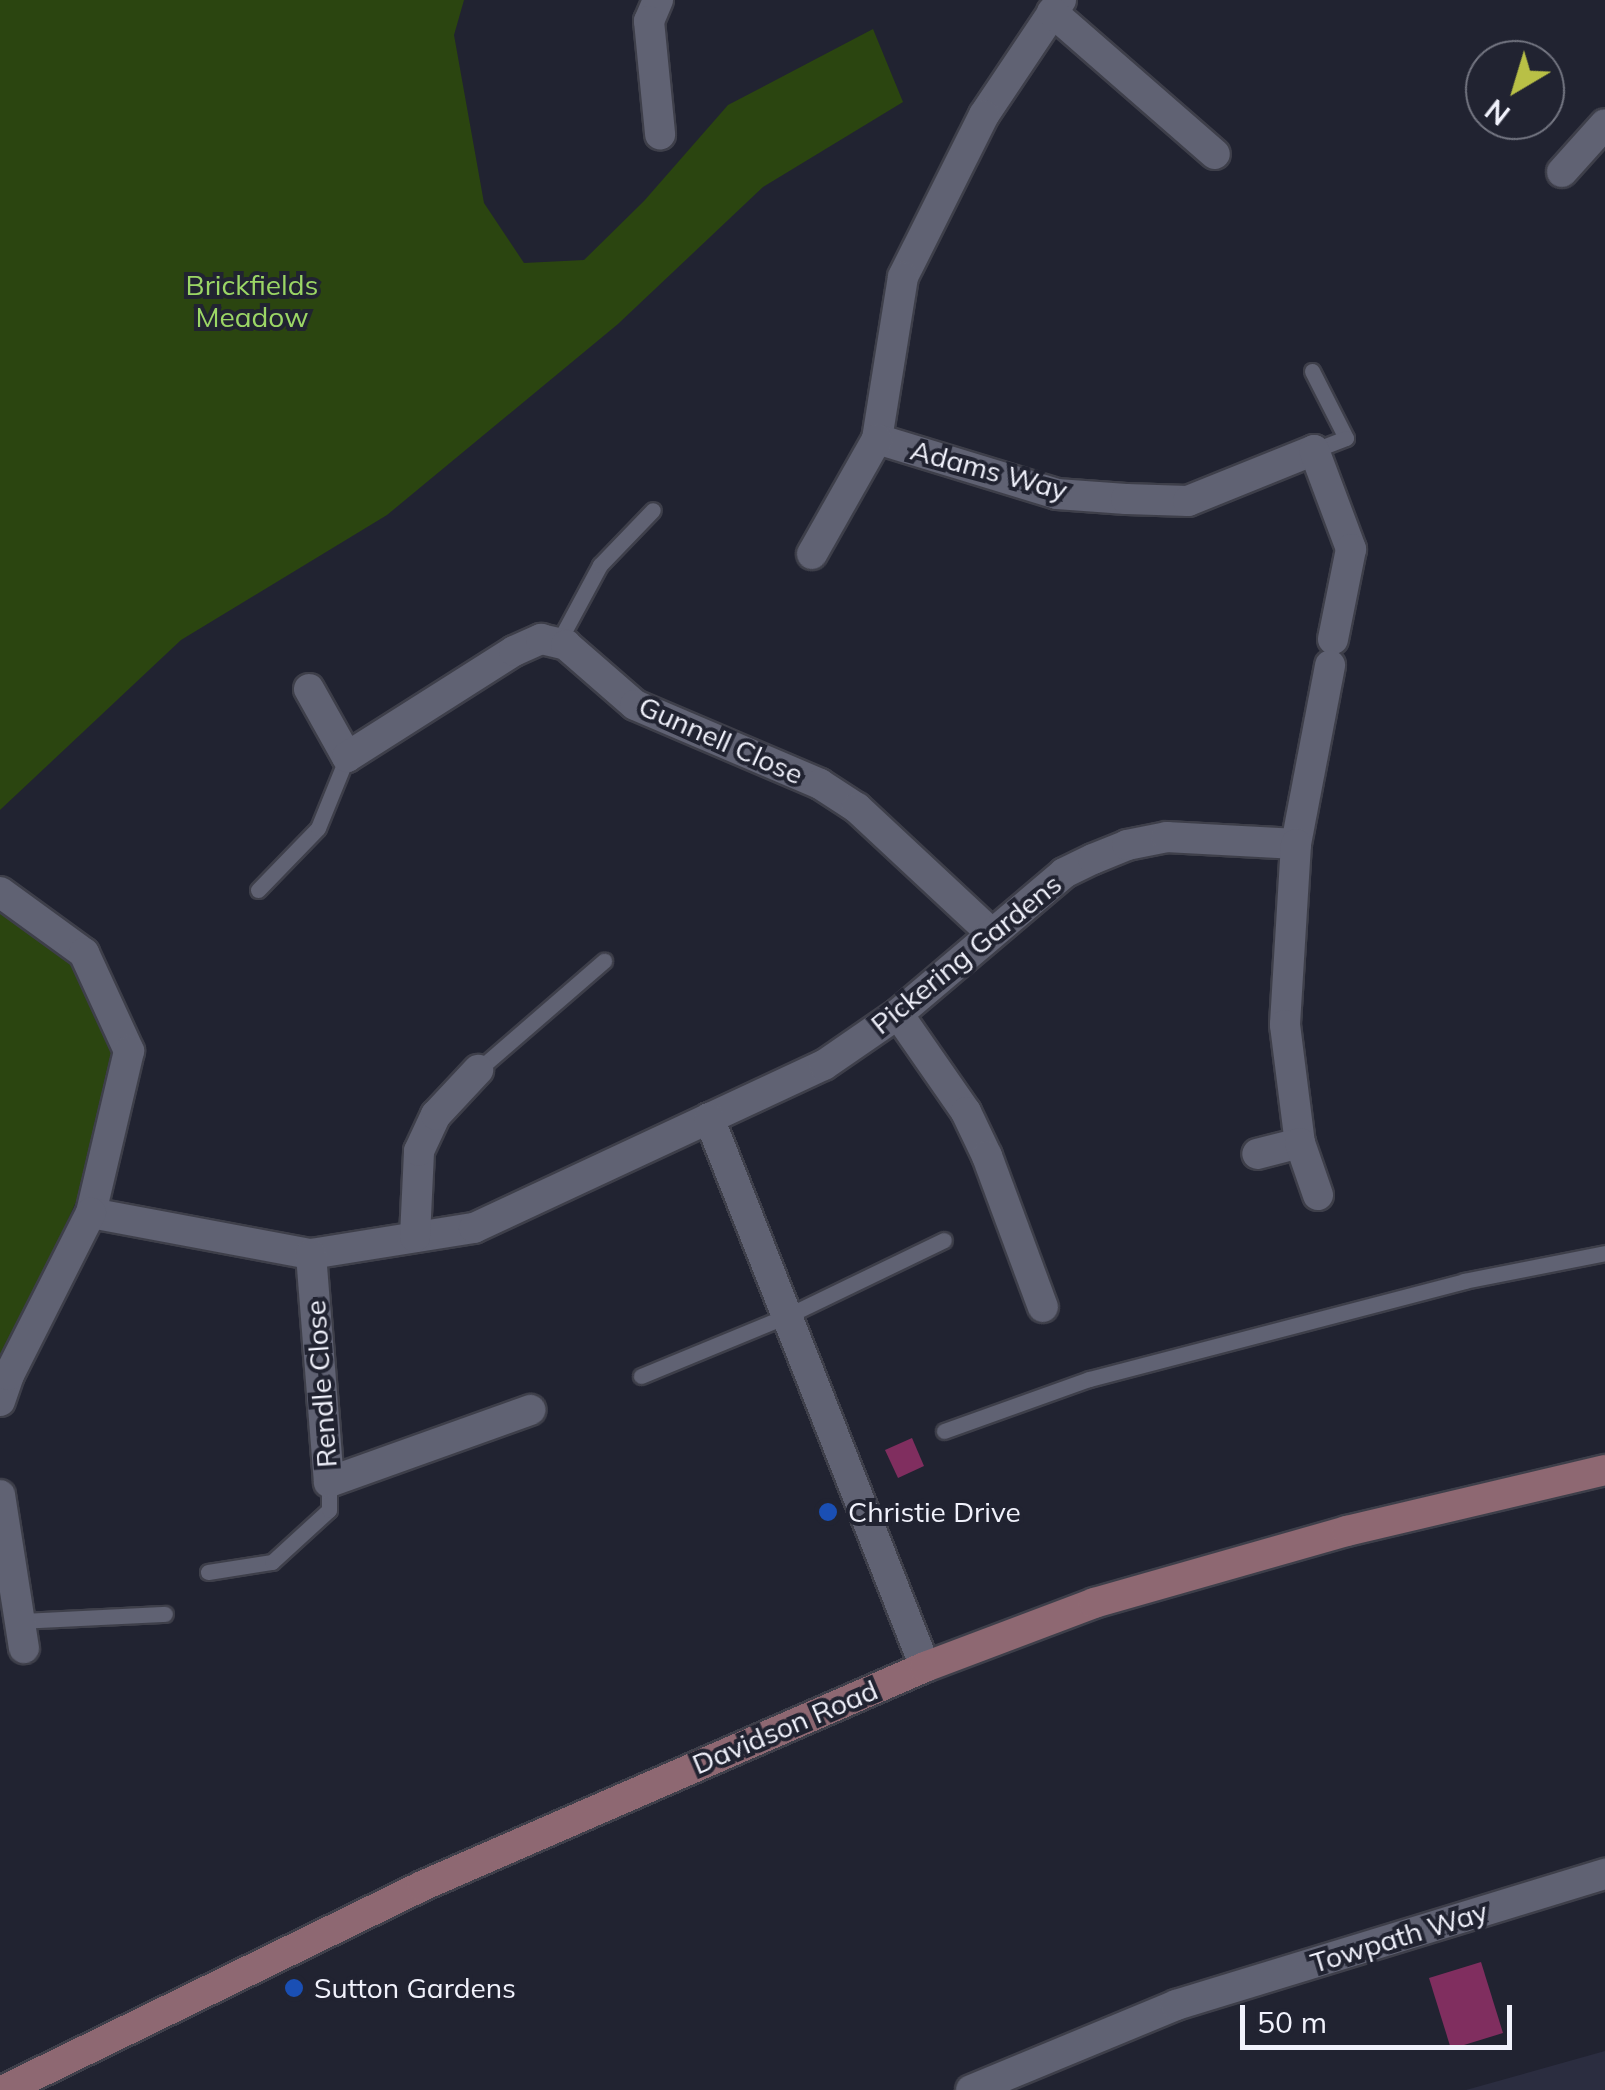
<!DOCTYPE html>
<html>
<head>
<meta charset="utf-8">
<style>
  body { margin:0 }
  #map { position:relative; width:1605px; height:2090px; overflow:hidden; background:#212331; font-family:Mulish,sans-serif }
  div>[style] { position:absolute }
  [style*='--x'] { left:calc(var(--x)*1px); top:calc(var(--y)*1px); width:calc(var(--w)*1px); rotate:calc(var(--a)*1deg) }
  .built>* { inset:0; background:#2b2d40 }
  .green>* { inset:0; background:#2b4510 }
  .building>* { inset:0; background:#802e5f }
  .roads { filter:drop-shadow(2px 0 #3e3f4a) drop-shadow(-2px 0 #3e3f4a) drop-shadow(0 2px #3e3f4a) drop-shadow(0 -2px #3e3f4a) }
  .lane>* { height:15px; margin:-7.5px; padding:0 7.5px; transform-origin:7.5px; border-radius:7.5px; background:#606273 }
  .street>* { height:30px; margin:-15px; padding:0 15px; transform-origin:15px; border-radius:15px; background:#606273 }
  .secondary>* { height:30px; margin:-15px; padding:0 15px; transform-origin:15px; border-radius:15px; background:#8e6872 }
  .dots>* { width:28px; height:28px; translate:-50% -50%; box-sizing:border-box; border:5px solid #212331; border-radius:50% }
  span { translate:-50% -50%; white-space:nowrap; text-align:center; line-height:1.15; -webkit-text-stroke:8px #212331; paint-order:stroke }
  .park-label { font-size:28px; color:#9bd665 }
  .street-label { font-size:28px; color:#f1f2fc }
  .poi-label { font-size:28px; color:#f1f2fc }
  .left { translate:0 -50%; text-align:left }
  .north { position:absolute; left:1465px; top:40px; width:100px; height:100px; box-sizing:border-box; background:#212331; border:2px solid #747682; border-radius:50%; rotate:218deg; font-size:28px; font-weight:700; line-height:40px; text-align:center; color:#f1f2fc }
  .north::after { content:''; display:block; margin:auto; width:35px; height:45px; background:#b9c046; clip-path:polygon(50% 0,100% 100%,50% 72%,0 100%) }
  .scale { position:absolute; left:1240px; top:2005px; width:272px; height:45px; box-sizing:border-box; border:5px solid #f1f2fc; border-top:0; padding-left:12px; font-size:30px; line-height:35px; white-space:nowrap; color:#f1f2fc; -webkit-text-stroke:8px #212331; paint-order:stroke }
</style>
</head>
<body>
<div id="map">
  <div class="built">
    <i style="clip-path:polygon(1605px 2051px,1605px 2090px,1466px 2090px)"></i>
  </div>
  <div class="green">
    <i style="clip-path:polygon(0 0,464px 0,454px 35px,484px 203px,524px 263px,584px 260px,644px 201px,728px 105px,873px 29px,903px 102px,763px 187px,618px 324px,387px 515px,181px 640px,0 810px)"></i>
    <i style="clip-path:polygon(0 900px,78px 957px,146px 1049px,0 1368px)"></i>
  </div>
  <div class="building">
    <i style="clip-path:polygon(912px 1438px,924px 1466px,898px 1478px,885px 1450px)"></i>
    <i style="clip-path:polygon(1481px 1962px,1503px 2033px,1451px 2049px,1429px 1978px)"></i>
  </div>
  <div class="roads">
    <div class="lane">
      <i style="--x:1312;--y:371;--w:75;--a:63.1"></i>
      <i style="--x:1346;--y:438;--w:34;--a:159"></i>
      <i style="--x:558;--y:643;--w:89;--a:-61.7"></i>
      <i style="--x:600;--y:565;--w:76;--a:-46.1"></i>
      <i style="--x:258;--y:890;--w:86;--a:-45.9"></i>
      <i style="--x:318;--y:828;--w:77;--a:-67.8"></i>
      <i style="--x:478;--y:1070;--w:167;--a:-40.9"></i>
      <i style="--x:641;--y:1376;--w:160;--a:-22.4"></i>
      <i style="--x:789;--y:1315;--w:172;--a:-25.8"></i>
      <i style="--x:944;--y:1431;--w:154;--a:-19.7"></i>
      <i style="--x:1089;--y:1379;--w:388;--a:-14.6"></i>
      <i style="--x:1464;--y:1281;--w:144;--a:-11.2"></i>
      <i style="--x:208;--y:1572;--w:65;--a:-8.9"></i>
      <i style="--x:272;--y:1562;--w:77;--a:-42.4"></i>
      <i style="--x:329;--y:1510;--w:28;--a:-90"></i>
      <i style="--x:20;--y:1621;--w:145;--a:-2.8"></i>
    </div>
    <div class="street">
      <i style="--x:658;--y:0;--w:23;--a:113"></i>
      <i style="--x:649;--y:21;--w:114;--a:84.4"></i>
      <i style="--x:1061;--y:0;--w:138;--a:123.8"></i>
      <i style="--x:984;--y:115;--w:181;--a:116.6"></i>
      <i style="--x:903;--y:277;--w:164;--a:99.1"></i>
      <i style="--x:877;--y:439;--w:188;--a:17"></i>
      <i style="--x:1057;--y:494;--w:69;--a:4.1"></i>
      <i style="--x:1126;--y:499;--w:62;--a:1.8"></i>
      <i style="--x:1188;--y:501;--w:136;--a:-22"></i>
      <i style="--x:1314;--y:450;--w:106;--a:69.5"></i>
      <i style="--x:1351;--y:549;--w:92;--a:101.3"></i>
      <i style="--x:1052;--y:12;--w:216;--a:41.1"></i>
      <i style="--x:1562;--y:172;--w:64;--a:-48.1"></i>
      <i style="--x:812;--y:554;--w:132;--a:-60.5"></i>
      <i style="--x:309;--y:689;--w:78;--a:60.8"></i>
      <i style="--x:347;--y:757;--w:198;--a:-32.4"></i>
      <i style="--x:514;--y:651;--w:30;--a:-24"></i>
      <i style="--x:541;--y:639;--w:26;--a:13"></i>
      <i style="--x:566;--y:645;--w:91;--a:41"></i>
      <i style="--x:635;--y:705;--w:201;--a:23.1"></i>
      <i style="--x:820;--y:784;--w:44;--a:33"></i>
      <i style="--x:857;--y:808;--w:182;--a:43"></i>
      <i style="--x:1296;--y:844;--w:182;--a:-79.2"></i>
      <i style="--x:0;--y:892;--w:104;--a:36"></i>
      <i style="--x:84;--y:953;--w:108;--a:65.3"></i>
      <i style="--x:129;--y:1051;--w:166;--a:103.2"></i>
      <i style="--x:91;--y:1213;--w:224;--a:10.6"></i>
      <i style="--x:311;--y:1254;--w:165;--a:-9.1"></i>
      <i style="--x:474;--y:1228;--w:386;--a:-25"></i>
      <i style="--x:824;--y:1065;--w:90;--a:-34.6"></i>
      <i style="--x:898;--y:1014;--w:218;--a:-40.3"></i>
      <i style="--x:1064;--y:873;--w:32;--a:-26"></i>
      <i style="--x:1093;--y:859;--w:37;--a:-22"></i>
      <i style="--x:1127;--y:845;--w:41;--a:-11.3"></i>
      <i style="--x:1167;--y:837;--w:129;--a:3.1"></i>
      <i style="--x:1296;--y:844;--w:181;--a:93.5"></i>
      <i style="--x:1285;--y:1025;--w:119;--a:82.8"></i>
      <i style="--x:1300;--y:1143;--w:44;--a:165.7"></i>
      <i style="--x:898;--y:1014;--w:119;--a:55.2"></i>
      <i style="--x:966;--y:1112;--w:49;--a:64.5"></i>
      <i style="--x:987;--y:1156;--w:161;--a:69.7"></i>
      <i style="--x:709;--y:1118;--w:590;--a:68.52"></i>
      <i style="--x:1300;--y:1143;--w:55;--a:70.9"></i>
      <i style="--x:415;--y:1237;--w:86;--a:-87.3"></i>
      <i style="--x:419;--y:1151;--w:40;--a:-65"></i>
      <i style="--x:436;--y:1115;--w:62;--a:-47"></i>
      <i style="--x:311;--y:1254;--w:229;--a:85.5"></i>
      <i style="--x:329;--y:1482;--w:214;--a:-19.7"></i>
      <i style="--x:0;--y:1401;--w:28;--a:-71"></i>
      <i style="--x:9;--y:1375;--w:182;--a:-63.2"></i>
      <i style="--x:0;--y:1495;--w:155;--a:81.1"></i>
      <i style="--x:971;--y:2090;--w:222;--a:-22.5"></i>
      <i style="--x:1176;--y:2005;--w:449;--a:-17"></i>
    </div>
    <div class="secondary">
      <i style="--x:4;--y:2090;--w:465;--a:-26"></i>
      <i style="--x:422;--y:1886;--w:549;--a:-23.53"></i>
      <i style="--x:925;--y:1667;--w:181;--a:-20.7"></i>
      <i style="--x:1094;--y:1603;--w:263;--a:-15.9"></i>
      <i style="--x:1347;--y:1531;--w:265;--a:-13.3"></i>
    </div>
  </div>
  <div class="dots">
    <i style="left:828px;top:1512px;background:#1a4fb4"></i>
    <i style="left:294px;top:1988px;background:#1a4fb4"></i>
  </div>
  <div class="park-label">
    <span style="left:252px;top:301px">Brickfields<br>Meadow</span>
  </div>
  <div class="street-label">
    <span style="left:989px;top:470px;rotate:15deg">Adams Way</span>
    <span style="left:721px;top:740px;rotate:24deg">Gunnell Close</span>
    <span style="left:966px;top:954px;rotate:-39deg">Pickering Gardens</span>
    <span style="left:321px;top:1384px;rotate:-94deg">Rendle Close</span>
    <span style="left:785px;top:1727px;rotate:-23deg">Davidson Road</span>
    <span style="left:1399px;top:1937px;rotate:-17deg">Towpath Way</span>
  </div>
  <div class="poi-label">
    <span class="left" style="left:848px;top:1512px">Christie Drive</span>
    <span class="left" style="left:314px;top:1988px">Sutton Gardens</span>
  </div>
  <div class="north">N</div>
  <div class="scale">50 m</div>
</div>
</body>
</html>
